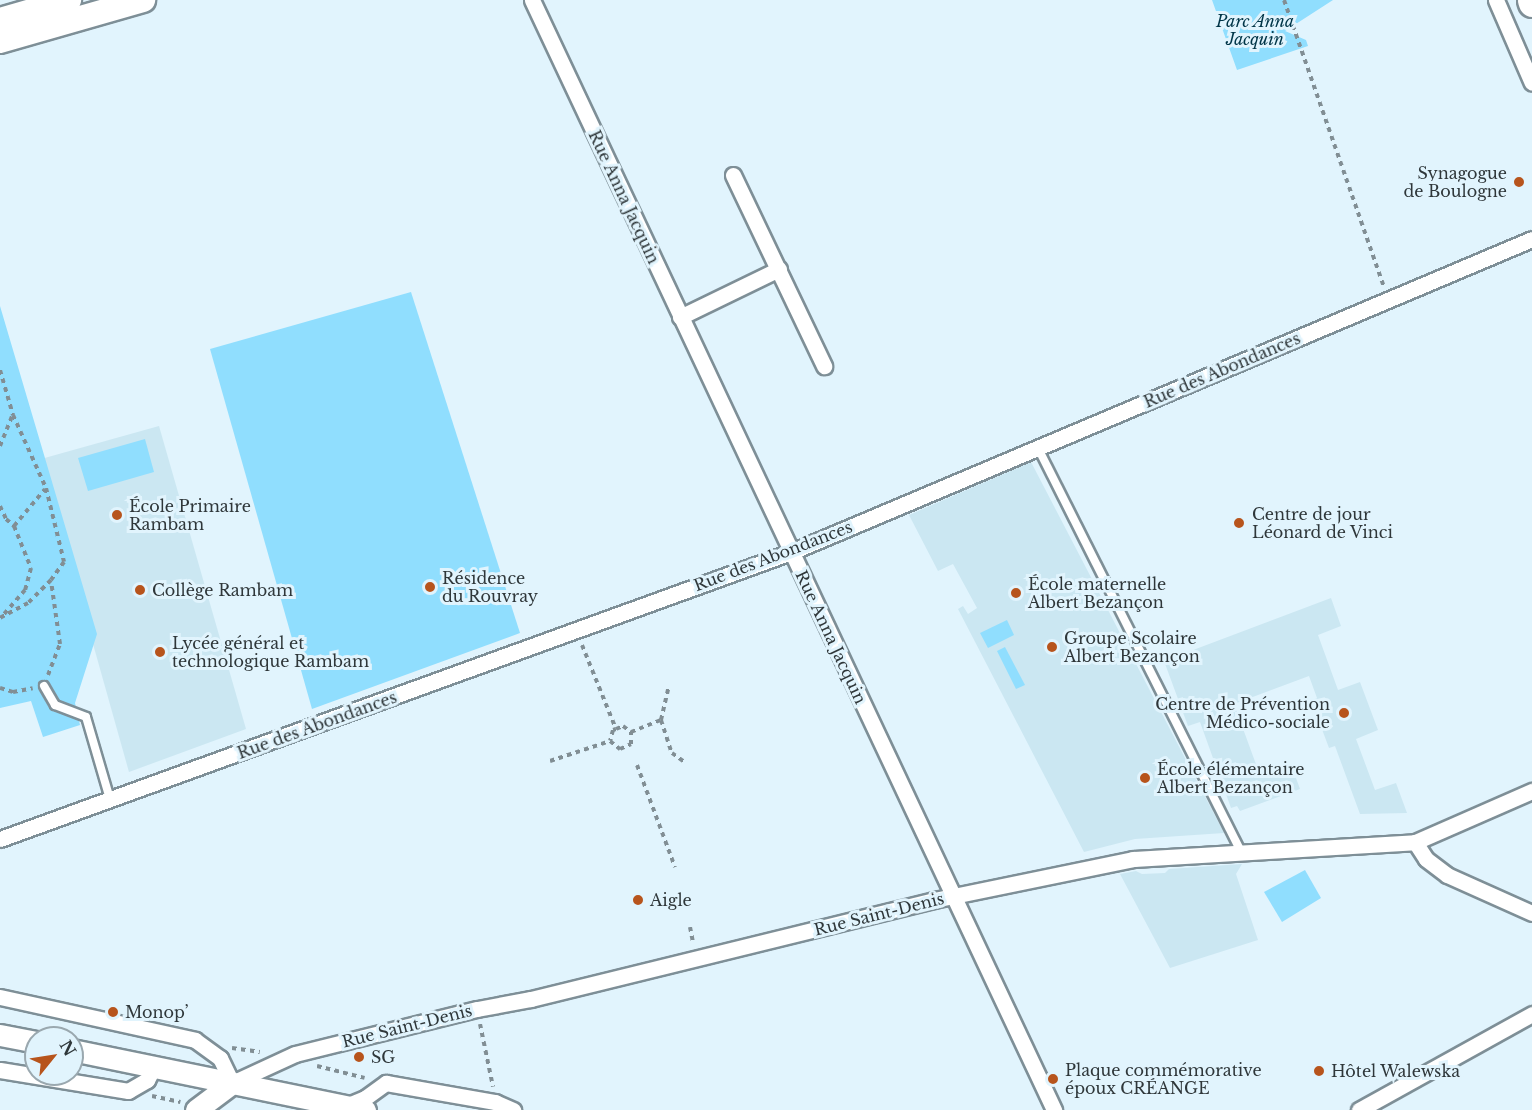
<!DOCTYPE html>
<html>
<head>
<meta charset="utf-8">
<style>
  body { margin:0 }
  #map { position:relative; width:1532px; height:1110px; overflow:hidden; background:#e1f4fd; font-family:"Libre Baskerville",serif }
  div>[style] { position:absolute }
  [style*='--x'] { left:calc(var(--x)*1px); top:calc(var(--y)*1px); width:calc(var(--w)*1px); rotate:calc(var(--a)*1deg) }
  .built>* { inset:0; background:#cbe7f2 }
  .green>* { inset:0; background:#90defe }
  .path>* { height:4px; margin-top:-2px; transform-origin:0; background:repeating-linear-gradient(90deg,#818e94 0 4.5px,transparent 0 9px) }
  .roads { filter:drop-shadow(2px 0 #7e8f97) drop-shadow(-2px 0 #7e8f97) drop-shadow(0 2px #7e8f97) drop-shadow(0 -2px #7e8f97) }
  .lane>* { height:8px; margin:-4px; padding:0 4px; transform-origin:4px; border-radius:4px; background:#fff }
  .street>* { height:15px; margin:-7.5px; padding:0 7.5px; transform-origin:7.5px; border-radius:7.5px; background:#fff }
  .secondary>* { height:21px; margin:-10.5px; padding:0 10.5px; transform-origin:10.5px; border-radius:10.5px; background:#fff }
  .primary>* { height:24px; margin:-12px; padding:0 12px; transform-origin:12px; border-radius:12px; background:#fff }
  .highway>* { height:27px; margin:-13.5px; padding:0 13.5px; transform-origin:13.5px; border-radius:13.5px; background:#fff }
  .dots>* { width:16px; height:16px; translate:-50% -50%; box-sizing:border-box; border:3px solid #e1f4fd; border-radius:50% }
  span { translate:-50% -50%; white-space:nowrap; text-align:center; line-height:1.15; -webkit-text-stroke:6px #e1f4fd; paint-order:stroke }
  .park-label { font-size:16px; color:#003547; font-style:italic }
  .poi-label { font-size:16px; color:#2f373a }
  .right { translate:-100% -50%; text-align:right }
  .left { translate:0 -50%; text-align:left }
  .street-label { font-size:16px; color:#2f373a }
  .north { position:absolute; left:24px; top:1026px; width:60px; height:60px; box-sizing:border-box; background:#e1f4fd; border:2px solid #9aa8af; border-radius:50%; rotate:60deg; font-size:16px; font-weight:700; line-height:24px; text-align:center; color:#2f373a }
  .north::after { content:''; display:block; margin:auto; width:21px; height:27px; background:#b7541c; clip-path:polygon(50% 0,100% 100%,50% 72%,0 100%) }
</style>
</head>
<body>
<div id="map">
  <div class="built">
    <i style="clip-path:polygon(159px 426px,246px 729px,129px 772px,41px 459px)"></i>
    <i style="clip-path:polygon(1031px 462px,1224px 833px,1135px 839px,1084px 852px,958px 609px,963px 606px,968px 614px,977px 608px,953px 564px,938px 571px,909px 515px)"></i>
    <i style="clip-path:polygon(1331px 598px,1341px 626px,1318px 635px,1338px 690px,1360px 682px,1378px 730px,1356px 739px,1375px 790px,1396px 783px,1407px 813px,1360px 814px,1335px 746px,1329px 748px,1311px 700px,1317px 698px,1309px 676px,1234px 704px,1261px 778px,1292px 767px,1300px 789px,1240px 811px,1237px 806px,1231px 808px,1200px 722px,1188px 726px,1164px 661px)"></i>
    <i style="clip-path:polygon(1242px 864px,1236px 874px,1258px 940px,1170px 968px,1120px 874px,1136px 871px,1142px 874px,1165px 873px,1169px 869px)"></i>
  </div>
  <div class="green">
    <i style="clip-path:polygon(1212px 0,1333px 0,1285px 31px,1306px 40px,1308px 46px,1237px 70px)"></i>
    <i style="clip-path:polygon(411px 292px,520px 633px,312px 709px,210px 349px)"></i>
    <i style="clip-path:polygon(0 306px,97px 634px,75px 703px,80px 725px,43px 737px,31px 701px,0 708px)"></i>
    <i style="clip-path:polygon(145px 439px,154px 472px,88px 491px,78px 458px)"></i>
    <i style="clip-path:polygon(1007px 620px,1014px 635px,988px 648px,980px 633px)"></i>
    <i style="clip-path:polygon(1005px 647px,1025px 685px,1016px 689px,997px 651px)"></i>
    <i style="clip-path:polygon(1305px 870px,1321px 898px,1282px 922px,1264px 892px)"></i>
  </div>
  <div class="path">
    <i style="--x:1284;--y:0;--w:302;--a:70.8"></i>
    <i style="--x:0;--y:370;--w:47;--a:73.9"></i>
    <i style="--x:13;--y:415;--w:80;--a:65.7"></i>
    <i style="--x:46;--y:488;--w:76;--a:76.3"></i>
    <i style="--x:64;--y:562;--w:22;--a:126"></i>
    <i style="--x:51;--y:580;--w:33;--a:135"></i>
    <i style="--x:28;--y:603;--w:32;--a:152"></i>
    <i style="--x:0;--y:446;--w:32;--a:-68"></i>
    <i style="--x:0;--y:506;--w:14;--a:65"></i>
    <i style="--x:6;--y:519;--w:11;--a:41"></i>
    <i style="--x:14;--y:526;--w:45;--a:68"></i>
    <i style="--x:31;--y:568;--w:23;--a:105"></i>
    <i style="--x:25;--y:590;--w:35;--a:131"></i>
    <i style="--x:14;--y:526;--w:48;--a:-50"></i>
    <i style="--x:582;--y:645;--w:91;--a:68"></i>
    <i style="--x:616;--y:729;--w:8;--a:-23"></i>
    <i style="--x:623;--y:726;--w:10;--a:37"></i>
    <i style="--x:631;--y:732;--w:32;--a:-22"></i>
    <i style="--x:661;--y:720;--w:35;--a:72"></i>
    <i style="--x:672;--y:753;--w:17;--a:36"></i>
    <i style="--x:48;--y:675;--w:33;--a:-69"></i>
    <i style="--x:60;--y:644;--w:64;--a:-98.1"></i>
    <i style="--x:0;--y:688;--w:14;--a:17"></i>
    <i style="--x:13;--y:692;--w:20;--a:-11"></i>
    <i style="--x:661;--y:720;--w:32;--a:-77"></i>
    <i style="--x:616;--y:729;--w:3;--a:162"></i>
    <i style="--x:613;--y:730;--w:11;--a:105"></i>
    <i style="--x:610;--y:741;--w:13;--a:39"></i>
    <i style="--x:620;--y:749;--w:12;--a:-24"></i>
    <i style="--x:631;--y:744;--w:12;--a:-90"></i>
    <i style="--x:550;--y:761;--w:63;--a:-18.4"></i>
    <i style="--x:637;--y:765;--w:109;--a:69.6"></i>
    <i style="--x:690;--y:927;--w:16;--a:79"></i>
    <i style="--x:480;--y:1024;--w:64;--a:78.3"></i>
    <i style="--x:232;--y:1048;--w:28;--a:8"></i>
    <i style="--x:317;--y:1066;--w:49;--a:14"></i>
    <i style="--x:152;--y:1096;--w:29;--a:12"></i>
  </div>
  <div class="roads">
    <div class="lane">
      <i style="--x:1038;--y:448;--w:452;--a:63.3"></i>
      <i style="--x:44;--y:686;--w:22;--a:60"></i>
      <i style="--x:55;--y:705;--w:33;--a:21"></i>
      <i style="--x:86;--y:717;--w:85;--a:73.7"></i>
    </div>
    <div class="street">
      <i style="--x:532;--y:0;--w:1227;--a:64.81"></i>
      <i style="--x:1496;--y:0;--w:90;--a:66.6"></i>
      <i style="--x:733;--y:175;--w:212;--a:64.5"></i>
      <i style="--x:680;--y:317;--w:110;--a:-25.9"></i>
      <i style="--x:0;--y:839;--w:841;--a:-19.94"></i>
      <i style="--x:791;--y:552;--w:804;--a:-22.9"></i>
      <i style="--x:1415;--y:842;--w:20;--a:57"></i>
      <i style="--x:1426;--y:859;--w:26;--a:37"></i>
      <i style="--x:1447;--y:875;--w:93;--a:24.1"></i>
      <i style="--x:0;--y:997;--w:200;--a:12.4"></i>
      <i style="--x:195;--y:1040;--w:31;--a:36"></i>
      <i style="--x:220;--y:1058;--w:28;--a:64"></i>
      <i style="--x:232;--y:1083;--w:69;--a:-24.7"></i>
      <i style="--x:295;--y:1054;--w:187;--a:-13.9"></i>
      <i style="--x:477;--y:1009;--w:55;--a:-10.5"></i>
      <i style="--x:531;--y:999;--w:415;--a:-13.8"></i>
      <i style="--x:934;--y:900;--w:203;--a:-11.6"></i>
      <i style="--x:1133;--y:859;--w:283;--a:-3.4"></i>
      <i style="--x:1415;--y:842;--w:128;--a:-23.6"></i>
      <i style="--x:0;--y:1070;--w:130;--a:9.3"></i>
      <i style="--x:128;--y:1091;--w:22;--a:-30"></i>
      <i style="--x:147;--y:1080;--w:16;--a:-63"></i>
      <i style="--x:346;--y:1106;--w:21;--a:-23"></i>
      <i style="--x:365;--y:1098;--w:26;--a:-36"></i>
      <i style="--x:386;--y:1083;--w:111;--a:9.9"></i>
      <i style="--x:495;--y:1102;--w:20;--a:24"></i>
      <i style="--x:1359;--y:1110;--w:198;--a:-29"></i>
    </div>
    <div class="secondary">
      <i style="--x:0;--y:1035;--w:37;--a:11"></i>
      <i style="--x:72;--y:1050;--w:299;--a:11.6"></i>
      <i style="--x:196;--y:1110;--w:45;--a:-36.9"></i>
    </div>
    <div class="primary">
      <i style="--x:0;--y:20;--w:72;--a:-16.2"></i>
      <i style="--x:0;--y:41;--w:149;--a:-16"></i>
    </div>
    <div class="highway">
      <i style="--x:1531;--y:0;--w:3;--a:72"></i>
    </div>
  </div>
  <div class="dots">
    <i style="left:1519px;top:182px;background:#b7541c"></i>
    <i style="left:117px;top:515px;background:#b7541c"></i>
    <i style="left:1239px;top:523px;background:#b7541c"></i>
    <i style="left:430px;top:587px;background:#b7541c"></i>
    <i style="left:140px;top:590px;background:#b7541c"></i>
    <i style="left:1016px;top:593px;background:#b7541c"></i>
    <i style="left:1052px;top:647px;background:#b7541c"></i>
    <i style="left:160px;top:652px;background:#b7541c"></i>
    <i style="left:1344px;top:713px;background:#b7541c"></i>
    <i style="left:1145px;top:778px;background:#b7541c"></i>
    <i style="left:638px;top:900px;background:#b7541c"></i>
    <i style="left:113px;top:1012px;background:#b7541c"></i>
    <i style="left:359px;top:1057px;background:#b7541c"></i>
    <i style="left:1319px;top:1071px;background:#b7541c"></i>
    <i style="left:1053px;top:1079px;background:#b7541c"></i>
  </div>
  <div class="park-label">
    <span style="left:1255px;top:30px">Parc Anna<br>Jacquin</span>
  </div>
  <div class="poi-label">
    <span class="right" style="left:1507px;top:182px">Synagogue<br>de Boulogne</span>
    <span class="left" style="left:129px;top:515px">École Primaire<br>Rambam</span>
    <span class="left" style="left:1252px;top:523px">Centre de jour<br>Léonard de Vinci</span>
    <span class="left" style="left:442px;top:587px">Résidence<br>du Rouvray</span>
    <span class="left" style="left:1028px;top:593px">École maternelle<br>Albert Bezançon</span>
    <span class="left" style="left:152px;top:590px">Collège Rambam</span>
    <span class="left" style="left:1064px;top:647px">Groupe Scolaire<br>Albert Bezançon</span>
    <span class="left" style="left:172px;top:652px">Lycée général et<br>technologique Rambam</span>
    <span class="right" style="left:1330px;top:713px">Centre de Prévention<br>Médico-sociale</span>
    <span class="left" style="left:1157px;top:778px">École élémentaire<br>Albert Bezançon</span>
    <span class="left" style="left:650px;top:900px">Aigle</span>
    <span class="left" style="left:125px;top:1012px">Monop’</span>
    <span class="left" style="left:371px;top:1057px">SG</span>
    <span class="left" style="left:1065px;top:1079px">Plaque commémorative<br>époux CRÉANGE</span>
    <span class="left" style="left:1331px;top:1071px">Hôtel Walewska</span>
  </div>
  <div class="street-label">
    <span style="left:624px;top:197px;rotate:65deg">Rue Anna Jacquin</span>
    <span style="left:1222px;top:370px;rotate:-23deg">Rue des Abondances</span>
    <span style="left:773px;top:556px;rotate:-21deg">Rue des Abondances</span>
    <span style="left:831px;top:637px;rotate:65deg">Rue Anna Jacquin</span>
    <span style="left:317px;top:725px;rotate:-20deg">Rue des Abondances</span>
    <span style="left:879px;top:914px;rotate:-14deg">Rue Saint-Denis</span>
    <span style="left:407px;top:1026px;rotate:-14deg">Rue Saint-Denis</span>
  </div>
  <div class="north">N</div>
</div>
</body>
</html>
